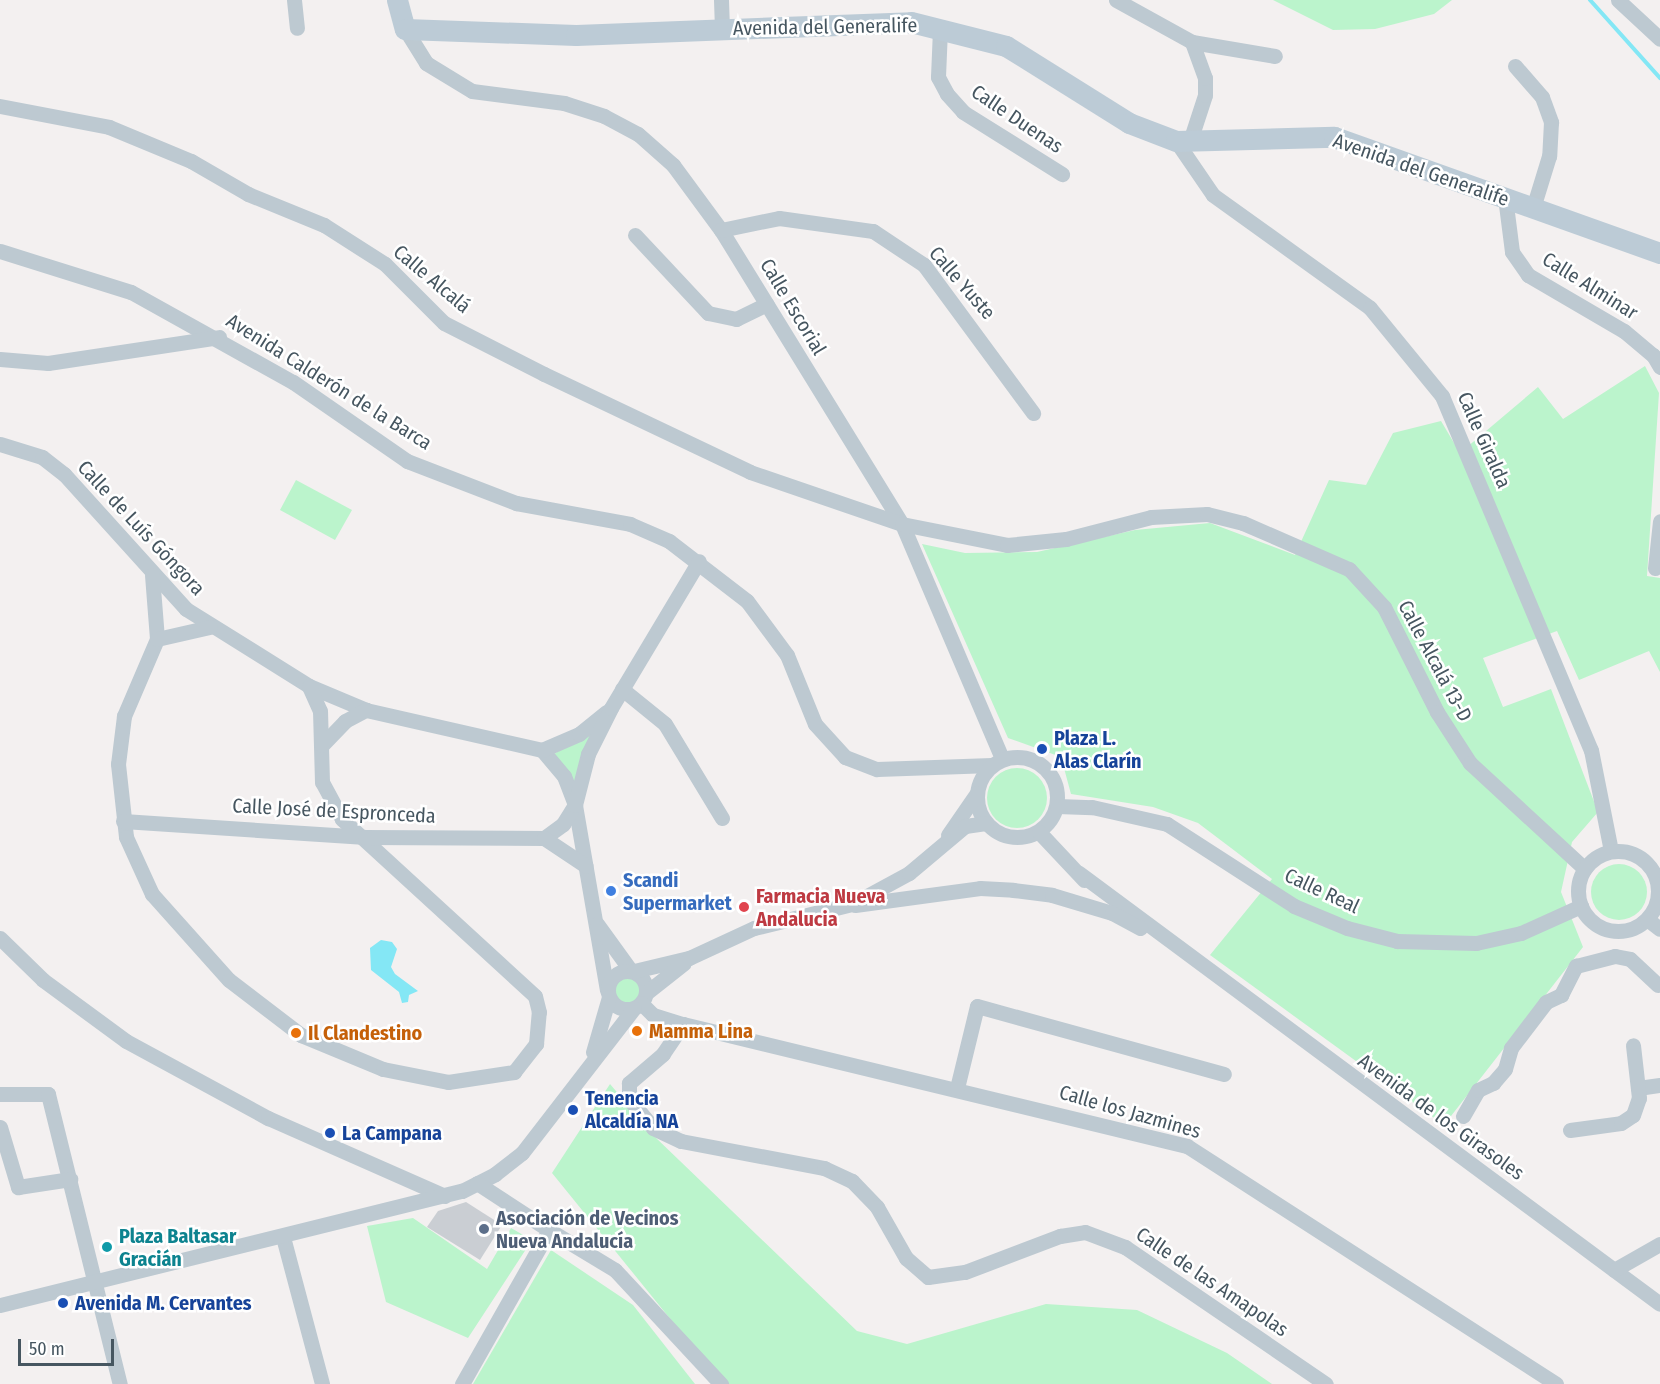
<!DOCTYPE html>
<html>
<head>
<meta charset="utf-8">
<style>
  body { margin:0 }
  #map { position:relative; width:1660px; height:1384px; overflow:hidden; background:#f3f0f0; font-family:"Fira Sans Condensed",sans-serif }
  div>[style] { position:absolute }
  [style*='--x'] { left:calc(var(--x)*1px); top:calc(var(--y)*1px); width:calc(var(--w)*1px); rotate:calc(var(--a)*1deg) }
  .green>* { inset:0; background:#bbf4cc }
  .round { border-radius:50% }
  .water>* { inset:0; background:#84e7f5 }
  .stream>* { height:4px; margin:-2px; padding:0 2px; transform-origin:2px; border-radius:2px; background:#84e7f5 }
  .building>* { inset:0; background:#caced3 }
  .street>* { height:15px; margin:-7.5px; padding:0 7.5px; transform-origin:7.5px; border-radius:7.5px; background:#bdc9d1 }
  .street>.ring { margin:-7.5px; padding:0; box-sizing:content-box; background:none; border:15px solid #bdc9d1; border-radius:50% }
  .secondary>* { height:21px; margin:-10.5px; padding:0 10.5px; transform-origin:10.5px; border-radius:10.5px; background:#bccbd6 }
  .dots>* { width:16px; height:16px; translate:-50% -50%; box-sizing:border-box; border:3px solid #fff; border-radius:50% }
  span { translate:-50% -50%; white-space:nowrap; text-align:center; line-height:1.15; -webkit-text-stroke:5px #fff; paint-order:stroke }
  .street-label { font-size:20px; color:#465660 }
  .transit-label { font-size:20px; color:#164399; font-weight:700 }
  .left { translate:0 -50%; text-align:left }
  .shop-label { font-size:20px; color:#366cbe; font-weight:700 }
  .health-label { font-size:20px; color:#be3a42; font-weight:700 }
  .food-label { font-size:20px; color:#c56008; font-weight:700 }
  .service-label { font-size:20px; color:#4e5e75; font-weight:700 }
  .culture-label { font-size:20px; color:#0d838f; font-weight:700 }
  .scale { position:absolute; left:18px; top:1339px; width:96px; height:27px; box-sizing:border-box; border:3px solid #465660; border-top:0; padding-left:8px; font-size:18px; line-height:21px; white-space:nowrap; color:#465660; -webkit-text-stroke:4px #fff; paint-order:stroke }
</style>
</head>
<body>
<div id="map">
  <div class="green">
    <i style="clip-path:polygon(1273px 0,1452px 0,1434px 14px,1375px 29px,1333px 30px)"></i>
    <i style="clip-path:polygon(1645px 366px,1659px 393px,1647px 576px,1660px 578px,1660px 672px,1649px 651px,1579px 680px,1557px 631px,1483px 658px,1503px 707px,1551px 689px,1598px 812px,1572px 842px,1561px 892px,1583px 947px,1444px 1125px,1210px 955px,1272px 879px,1198px 823px,1153px 807px,1071px 794px,1061px 757px,1008px 738px,922px 544px,965px 553px,1037px 552px,1135px 530px,1210px 523px,1295px 555px,1329px 480px,1366px 485px,1393px 433px,1441px 421px,1460px 453px,1538px 387px,1563px 419px)"></i>
    <i style="clip-path:polygon(296px 480px,352px 510px,335px 540px,280px 510px)"></i>
    <i style="clip-path:polygon(593px 730px,574px 789px,554px 754px)"></i>
    <i class="round" style="left:987px;top:768px;width:60px;height:60px"></i>
    <i class="round" style="left:1591px;top:864px;width:56px;height:56px"></i>
    <i class="round" style="left:614px;top:977px;width:26px;height:26px"></i>
    <i style="clip-path:polygon(610px 1084px,654px 1136px,857px 1331px,907px 1344px,1046px 1304px,1137px 1310px,1227px 1353px,1272px 1384px,723px 1384px,552px 1173px)"></i>
    <i style="clip-path:polygon(413px 1218px,487px 1269px,511px 1228px,532px 1240px,468px 1338px,386px 1302px,367px 1226px)"></i>
    <i style="clip-path:polygon(551px 1250px,633px 1305px,695px 1384px,473px 1384px)"></i>
  </div>
  <div class="water">
    <i style="clip-path:polygon(381px 940px,392px 942px,397px 949px,391px 967px,395px 974px,418px 991px,409px 995px,408px 1002px,402px 1003px,399px 992px,371px 970px,370px 948px)"></i>
  </div>
  <div class="stream">
    <i style="--x:1590;--y:0;--w:105;--a:48.1"></i>
  </div>
  <div class="building">
    <i style="clip-path:polygon(466px 1202px,502px 1225px,480px 1260px,427px 1227px,438px 1211px)"></i>
  </div>
  <div class="street">
    <i style="--x:294;--y:0;--w:28;--a:84"></i>
    <i style="--x:721;--y:0;--w:29;--a:88"></i>
    <i style="--x:1116;--y:0;--w:87;--a:28.9"></i>
    <i style="--x:1192;--y:42;--w:84;--a:9.6"></i>
    <i style="--x:1618;--y:0;--w:57;--a:42.9"></i>
    <i style="--x:405;--y:29;--w:40;--a:58"></i>
    <i style="--x:426;--y:63;--w:54;--a:31.3"></i>
    <i style="--x:472;--y:91;--w:93;--a:7.4"></i>
    <i style="--x:564;--y:103;--w:42;--a:18"></i>
    <i style="--x:604;--y:116;--w:38;--a:28"></i>
    <i style="--x:638;--y:134;--w:47;--a:41.5"></i>
    <i style="--x:673;--y:165;--w:81;--a:53.6"></i>
    <i style="--x:721;--y:230;--w:345;--a:58.4"></i>
    <i style="--x:902;--y:524;--w:255;--a:66.9"></i>
    <i style="--x:940;--y:29;--w:48;--a:92.4"></i>
    <i style="--x:938;--y:77;--w:19;--a:62"></i>
    <i style="--x:947;--y:94;--w:24;--a:48"></i>
    <i style="--x:963;--y:112;--w:117;--a:32.1"></i>
    <i style="--x:1515;--y:66;--w:41;--a:48.9"></i>
    <i style="--x:1542;--y:97;--w:27;--a:70"></i>
    <i style="--x:1551;--y:122;--w:34;--a:93"></i>
    <i style="--x:1549;--y:156;--w:54;--a:107.1"></i>
    <i style="--x:0;--y:106;--w:111;--a:10.9"></i>
    <i style="--x:109;--y:127;--w:89;--a:22.5"></i>
    <i style="--x:191;--y:161;--w:66;--a:30.1"></i>
    <i style="--x:248;--y:194;--w:82;--a:22.2"></i>
    <i style="--x:324;--y:225;--w:72;--a:32.6"></i>
    <i style="--x:385;--y:264;--w:83;--a:45"></i>
    <i style="--x:444;--y:323;--w:112;--a:27"></i>
    <i style="--x:544;--y:374;--w:228;--a:25.4"></i>
    <i style="--x:750;--y:472;--w:161;--a:18.9"></i>
    <i style="--x:902;--y:524;--w:107;--a:11.3"></i>
    <i style="--x:1007;--y:545;--w:59;--a:-5.8"></i>
    <i style="--x:1066;--y:539;--w:88;--a:-14.5"></i>
    <i style="--x:1151;--y:517;--w:56;--a:-3.1"></i>
    <i style="--x:1207;--y:514;--w:37;--a:14"></i>
    <i style="--x:1243;--y:523;--w:116;--a:23.5"></i>
    <i style="--x:1349;--y:569;--w:52;--a:47.4"></i>
    <i style="--x:1384;--y:607;--w:118;--a:63.2"></i>
    <i style="--x:1437;--y:712;--w:61;--a:57.1"></i>
    <i style="--x:1470;--y:763;--w:156;--a:42.7"></i>
    <i style="--x:1176;--y:141;--w:65;--a:55.6"></i>
    <i style="--x:1213;--y:195;--w:193;--a:35.7"></i>
    <i style="--x:1370;--y:308;--w:114;--a:50.7"></i>
    <i style="--x:1442;--y:396;--w:384;--a:67.2"></i>
    <i style="--x:1591;--y:750;--w:103;--a:78.8"></i>
    <i style="--x:1190;--y:141;--w:48;--a:-71.9"></i>
    <i style="--x:1205;--y:95;--w:17;--a:-90"></i>
    <i style="--x:1205;--y:78;--w:38;--a:-110"></i>
    <i style="--x:1505;--y:197;--w:55;--a:82.7"></i>
    <i style="--x:1512;--y:252;--w:28;--a:55"></i>
    <i style="--x:1528;--y:275;--w:111;--a:30.3"></i>
    <i style="--x:1624;--y:331;--w:38;--a:40"></i>
    <i style="--x:1653;--y:355;--w:14;--a:60"></i>
    <i style="--x:721;--y:230;--w:59;--a:-11.7"></i>
    <i style="--x:779;--y:218;--w:95;--a:7.9"></i>
    <i style="--x:873;--y:231;--w:61;--a:33.7"></i>
    <i style="--x:924;--y:265;--w:184;--a:53.6"></i>
    <i style="--x:635;--y:235;--w:107;--a:46.9"></i>
    <i style="--x:708;--y:313;--w:29;--a:12"></i>
    <i style="--x:736;--y:319;--w:34;--a:-26"></i>
    <i style="--x:0;--y:251;--w:137;--a:17.4"></i>
    <i style="--x:131;--y:292;--w:185;--a:29.1"></i>
    <i style="--x:293;--y:382;--w:139;--a:34.7"></i>
    <i style="--x:407;--y:461;--w:117;--a:21.1"></i>
    <i style="--x:516;--y:503;--w:116;--a:10.4"></i>
    <i style="--x:630;--y:524;--w:43;--a:23.6"></i>
    <i style="--x:669;--y:541;--w:98;--a:37.6"></i>
    <i style="--x:747;--y:601;--w:67;--a:53.5"></i>
    <i style="--x:787;--y:655;--w:74;--a:67.9"></i>
    <i style="--x:815;--y:724;--w:45;--a:47.7"></i>
    <i style="--x:845;--y:757;--w:34;--a:21"></i>
    <i style="--x:877;--y:769;--w:115;--a:-2"></i>
    <i style="--x:0;--y:359;--w:48;--a:4.8"></i>
    <i style="--x:48;--y:363;--w:173;--a:-8.6"></i>
    <i style="--x:0;--y:444;--w:44;--a:17.2"></i>
    <i style="--x:42;--y:457;--w:28;--a:38"></i>
    <i style="--x:64;--y:474;--w:182;--a:47.9"></i>
    <i style="--x:186;--y:609;--w:145;--a:32"></i>
    <i style="--x:309;--y:686;--w:62;--a:22.8"></i>
    <i style="--x:366;--y:710;--w:180;--a:12.8"></i>
    <i style="--x:1655;--y:568;--w:47;--a:-83.9"></i>
    <i style="--x:152;--y:575;--w:64;--a:85.5"></i>
    <i style="--x:157;--y:639;--w:84;--a:113.2"></i>
    <i style="--x:124;--y:716;--w:48;--a:97.1"></i>
    <i style="--x:118;--y:764;--w:73;--a:83.7"></i>
    <i style="--x:126;--y:837;--w:63;--a:65.5"></i>
    <i style="--x:152;--y:894;--w:115;--a:48.2"></i>
    <i style="--x:229;--y:980;--w:91;--a:37.4"></i>
    <i style="--x:301;--y:1035;--w:89;--a:22.5"></i>
    <i style="--x:383;--y:1069;--w:66;--a:11.3"></i>
    <i style="--x:448;--y:1082;--w:67;--a:-8.6"></i>
    <i style="--x:514;--y:1072;--w:36;--a:-52"></i>
    <i style="--x:536;--y:1044;--w:32;--a:-85"></i>
    <i style="--x:539;--y:1012;--w:16;--a:-104"></i>
    <i style="--x:535;--y:996;--w:262;--a:-137.5"></i>
    <i style="--x:342;--y:819;--w:42;--a:-118.4"></i>
    <i style="--x:322;--y:782;--w:71;--a:-91.6"></i>
    <i style="--x:320;--y:711;--w:27;--a:-114"></i>
    <i style="--x:157;--y:639;--w:54;--a:-12.8"></i>
    <i style="--x:622;--y:689;--w:55;--a:39.1"></i>
    <i style="--x:665;--y:724;--w:110;--a:58.8"></i>
    <i style="--x:322;--y:745;--w:33;--a:-46"></i>
    <i style="--x:345;--y:721;--w:24;--a:-28"></i>
    <i style="--x:542;--y:750;--w:34;--a:50"></i>
    <i style="--x:564;--y:776;--w:31;--a:69"></i>
    <i style="--x:575;--y:805;--w:188;--a:80.2"></i>
    <i style="--x:542;--y:750;--w:40;--a:-23.4"></i>
    <i style="--x:579;--y:734;--w:35;--a:-39"></i>
    <i class="ring" style="left:977px;top:757px;width:65px;height:65px"></i>
    <i style="--x:1057;--y:806;--w:35;--a:2"></i>
    <i style="--x:1092;--y:807;--w:77;--a:12.8"></i>
    <i style="--x:1167;--y:824;--w:151;--a:32.8"></i>
    <i style="--x:1294;--y:906;--w:57;--a:22.5"></i>
    <i style="--x:1347;--y:928;--w:52;--a:14.6"></i>
    <i style="--x:1397;--y:941;--w:79;--a:1.5"></i>
    <i style="--x:1476;--y:943;--w:46;--a:-12.5"></i>
    <i style="--x:1521;--y:933;--w:66;--a:-24.2"></i>
    <i style="--x:123;--y:821;--w:243;--a:3.8"></i>
    <i style="--x:365;--y:837;--w:179;--a:0.3"></i>
    <i style="--x:1039;--y:832;--w:66;--a:46.8"></i>
    <i style="--x:948;--y:835;--w:51;--a:-55.4"></i>
    <i style="--x:544;--y:838;--w:24;--a:-36"></i>
    <i style="--x:563;--y:824;--w:22;--a:-58"></i>
    <i style="--x:575;--y:805;--w:53;--a:-75.7"></i>
    <i style="--x:588;--y:754;--w:51;--a:-63.4"></i>
    <i style="--x:611;--y:708;--w:171;--a:-59.1"></i>
    <i style="--x:544;--y:838;--w:50;--a:33.7"></i>
    <i class="ring" style="left:1578px;top:851px;width:65px;height:65px"></i>
    <i style="--x:1079;--y:873;--w:723;--a:36.57"></i>
    <i style="--x:855;--y:905;--w:126;--a:-7.7"></i>
    <i style="--x:980;--y:888;--w:33;--a:3"></i>
    <i style="--x:1013;--y:890;--w:39;--a:7"></i>
    <i style="--x:1052;--y:895;--w:63;--a:16.7"></i>
    <i style="--x:1112;--y:913;--w:32;--a:28"></i>
    <i style="--x:1647;--y:919;--w:16;--a:38"></i>
    <i style="--x:597;--y:924;--w:58;--a:54.1"></i>
    <i style="--x:0;--y:938;--w:60;--a:44.3"></i>
    <i style="--x:43;--y:980;--w:103;--a:36.3"></i>
    <i style="--x:126;--y:1041;--w:162;--a:28.5"></i>
    <i style="--x:268;--y:1118;--w:193;--a:23.8"></i>
    <i class="ring" style="left:608px;top:971px;width:23px;height:23px"></i>
    <i style="--x:634;--y:971;--w:57;--a:-13.3"></i>
    <i style="--x:689;--y:958;--w:72;--a:-24.8"></i>
    <i style="--x:754;--y:928;--w:101;--a:-13.8"></i>
    <i style="--x:852;--y:904;--w:65;--a:-28.5"></i>
    <i style="--x:909;--y:873;--w:73;--a:-40"></i>
    <i style="--x:965;--y:826;--w:21;--a:-8"></i>
    <i style="--x:646;--y:993;--w:48;--a:-38.3"></i>
    <i style="--x:641;--y:1003;--w:17;--a:45"></i>
    <i style="--x:653;--y:1015;--w:31;--a:17"></i>
    <i style="--x:683;--y:1024;--w:519;--a:13.61"></i>
    <i style="--x:1187;--y:1146;--w:439;--a:32.8"></i>
    <i style="--x:683;--y:1024;--w:36;--a:124"></i>
    <i style="--x:663;--y:1054;--w:45;--a:139.5"></i>
    <i style="--x:629;--y:1083;--w:16;--a:90"></i>
    <i style="--x:629;--y:1099;--w:38;--a:50"></i>
    <i style="--x:653;--y:1128;--w:31;--a:25"></i>
    <i style="--x:681;--y:1141;--w:146;--a:10.7"></i>
    <i style="--x:824;--y:1168;--w:31;--a:25"></i>
    <i style="--x:852;--y:1181;--w:36;--a:46"></i>
    <i style="--x:877;--y:1207;--w:59;--a:60.4"></i>
    <i style="--x:906;--y:1258;--w:29;--a:41"></i>
    <i style="--x:928;--y:1277;--w:37;--a:-8"></i>
    <i style="--x:965;--y:1272;--w:102;--a:-20.8"></i>
    <i style="--x:1060;--y:1236;--w:25;--a:-9"></i>
    <i style="--x:1085;--y:1232;--w:43;--a:20.6"></i>
    <i style="--x:1125;--y:1247;--w:243;--a:34.3"></i>
    <i style="--x:593;--y:1052;--w:57;--a:-73.8"></i>
    <i style="--x:957;--y:1088;--w:84;--a:-76.3"></i>
    <i style="--x:977;--y:1006;--w:256;--a:15.4"></i>
    <i style="--x:1638;--y:1088;--w:22;--a:-8"></i>
    <i style="--x:0;--y:1094;--w:48;--a:0"></i>
    <i style="--x:48;--y:1094;--w:299;--a:76.1"></i>
    <i style="--x:1463;--y:1116;--w:30;--a:-60"></i>
    <i style="--x:1478;--y:1090;--w:17;--a:-25"></i>
    <i style="--x:1493;--y:1083;--w:18;--a:-49"></i>
    <i style="--x:1505;--y:1069;--w:22;--a:-74"></i>
    <i style="--x:1511;--y:1048;--w:58;--a:-52.7"></i>
    <i style="--x:1546;--y:1002;--w:17;--a:-25"></i>
    <i style="--x:1561;--y:995;--w:33;--a:-63"></i>
    <i style="--x:1576;--y:966;--w:40;--a:-14.4"></i>
    <i style="--x:1615;--y:956;--w:15;--a:11"></i>
    <i style="--x:1630;--y:959;--w:38;--a:43"></i>
    <i style="--x:0;--y:1127;--w:63;--a:73.3"></i>
    <i style="--x:18;--y:1187;--w:53;--a:-8.7"></i>
    <i style="--x:1570;--y:1130;--w:51;--a:-7.8"></i>
    <i style="--x:1621;--y:1123;--w:14;--a:-34"></i>
    <i style="--x:1633;--y:1115;--w:18;--a:-71"></i>
    <i style="--x:1639;--y:1098;--w:53;--a:-96.5"></i>
    <i style="--x:549;--y:1230;--w:77;--a:31.2"></i>
    <i style="--x:615;--y:1270;--w:156;--a:47.1"></i>
    <i style="--x:283;--y:1237;--w:152;--a:75.1"></i>
    <i style="--x:1614;--y:1270;--w:53;--a:-29.5"></i>
    <i style="--x:0;--y:1305;--w:476;--a:-13.9"></i>
    <i style="--x:462;--y:1191;--w:37;--a:-27"></i>
    <i style="--x:495;--y:1174;--w:34;--a:-38"></i>
    <i style="--x:522;--y:1153;--w:183;--a:-52.3"></i>
    <i style="--x:462;--y:1384;--w:177;--a:-60.5"></i>
    <i style="--x:549;--y:1230;--w:86;--a:-146.9"></i>
  </div>
  <div class="secondary">
    <i style="--x:397;--y:0;--w:30;--a:75"></i>
    <i style="--x:405;--y:29;--w:171;--a:2"></i>
    <i style="--x:576;--y:35;--w:335;--a:-2.2"></i>
    <i style="--x:911;--y:22;--w:98;--a:14.2"></i>
    <i style="--x:1006;--y:46;--w:145;--a:32"></i>
    <i style="--x:1129;--y:123;--w:50;--a:21"></i>
    <i style="--x:1176;--y:141;--w:158;--a:-1.5"></i>
    <i style="--x:1334;--y:137;--w:346;--a:19.6"></i>
  </div>
  <div class="dots">
    <i style="left:1042px;top:749px;background:#1a4fb4"></i>
    <i style="left:611px;top:891px;background:#3f7fe0"></i>
    <i style="left:744px;top:907px;background:#e0444e"></i>
    <i style="left:637px;top:1031px;background:#e8710a"></i>
    <i style="left:296px;top:1033px;background:#e8710a"></i>
    <i style="left:573px;top:1110px;background:#1a4fb4"></i>
    <i style="left:330px;top:1133px;background:#1a4fb4"></i>
    <i style="left:484px;top:1229px;background:#5c6f8a"></i>
    <i style="left:107px;top:1247px;background:#0f9aa8"></i>
    <i style="left:63px;top:1303px;background:#1a4fb4"></i>
  </div>
  <div class="street-label">
    <span style="left:825px;top:27px;rotate:-1deg">Avenida del Generalife</span>
    <span style="left:1017px;top:119px;rotate:34deg">Calle Duenas</span>
    <span style="left:1421px;top:170px;rotate:19deg">Avenida del Generalife</span>
    <span style="left:432px;top:279px;rotate:40deg">Calle Alcalá</span>
    <span style="left:962px;top:283px;rotate:49deg">Calle Yuste</span>
    <span style="left:1590px;top:286px;rotate:32deg">Calle Alminar</span>
    <span style="left:793px;top:307px;rotate:59deg">Calle Escorial</span>
    <span style="left:329px;top:382px;rotate:32deg">Avenida Calderón de la Barca</span>
    <span style="left:1484px;top:440px;rotate:66deg">Calle Giralda</span>
    <span style="left:141px;top:528px;rotate:47deg">Calle de Luís Góngora</span>
    <span style="left:1435px;top:661px;rotate:62deg">Calle Alcalá 13-D</span>
    <span style="left:334px;top:811px;rotate:3deg">Calle José de Espronceda</span>
    <span style="left:1322px;top:891px;rotate:25deg">Calle Real</span>
    <span style="left:1130px;top:1112px;rotate:16deg">Calle los Jazmines</span>
    <span style="left:1441px;top:1117px;rotate:36deg">Avenida de los Girasoles</span>
    <span style="left:1212px;top:1282px;rotate:34deg">Calle de las Amapolas</span>
  </div>
  <div class="transit-label">
    <span class="left" style="left:1054px;top:750px">Plaza L.<br>Alas Clarín</span>
    <span class="left" style="left:585px;top:1110px">Tenencia<br>Alcaldía NA</span>
    <span class="left" style="left:342px;top:1133px">La Campana</span>
    <span class="left" style="left:75px;top:1303px">Avenida M. Cervantes</span>
  </div>
  <div class="shop-label">
    <span class="left" style="left:623px;top:892px">Scandi<br>Supermarket</span>
  </div>
  <div class="health-label">
    <span class="left" style="left:756px;top:908px">Farmacia Nueva<br>Andalucia</span>
  </div>
  <div class="food-label">
    <span class="left" style="left:649px;top:1031px">Mamma Lina</span>
    <span class="left" style="left:308px;top:1033px">Il Clandestino</span>
  </div>
  <div class="service-label">
    <span class="left" style="left:496px;top:1230px">Asociación de Vecinos<br>Nueva Andalucía</span>
  </div>
  <div class="culture-label">
    <span class="left" style="left:119px;top:1248px">Plaza Baltasar<br>Gracián</span>
  </div>
  <div class="scale">50 m</div>
</div>
</body>
</html>
